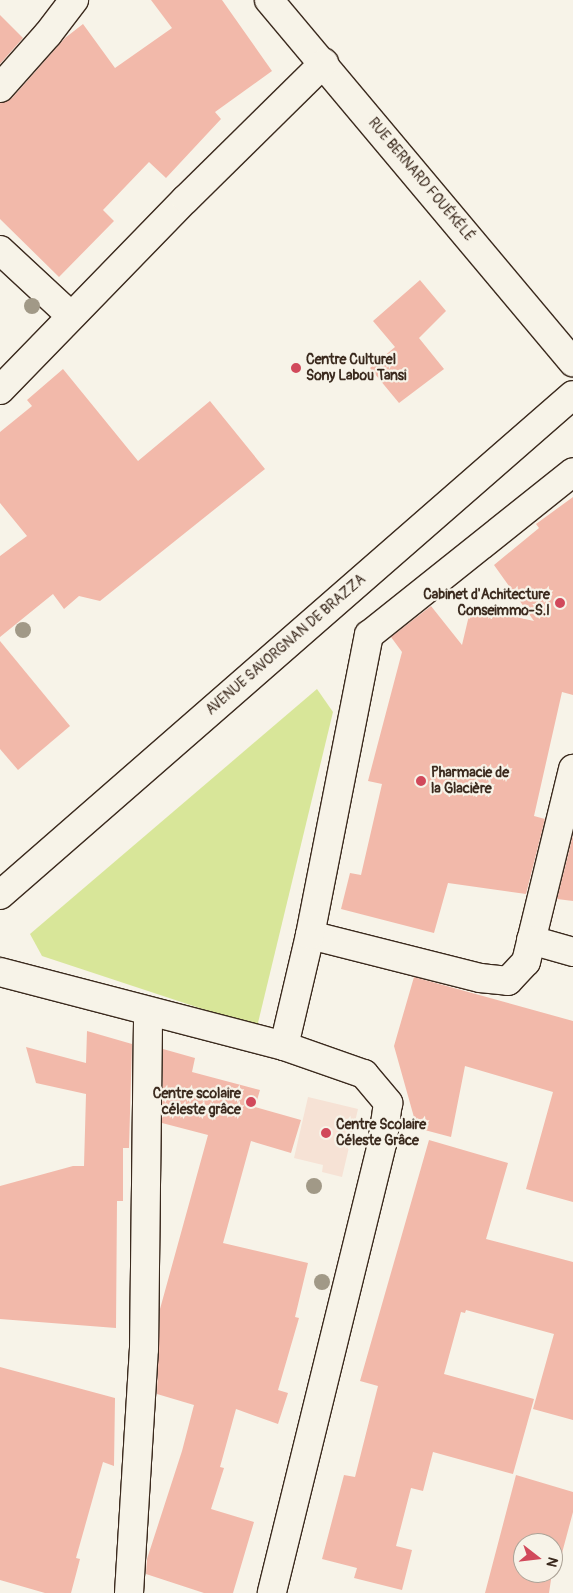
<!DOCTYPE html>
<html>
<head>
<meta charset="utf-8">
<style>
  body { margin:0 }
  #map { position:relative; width:573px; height:1593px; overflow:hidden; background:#f7f3e8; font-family:Pangolin,sans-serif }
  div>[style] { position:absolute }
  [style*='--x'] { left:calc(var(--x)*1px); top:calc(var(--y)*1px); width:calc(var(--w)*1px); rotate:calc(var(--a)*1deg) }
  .built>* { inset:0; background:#f6e2d5 }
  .green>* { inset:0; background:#d8e699 }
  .building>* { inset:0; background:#f2b9aa }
  .roads { filter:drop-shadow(1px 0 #3b2a1e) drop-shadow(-1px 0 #3b2a1e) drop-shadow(0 1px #3b2a1e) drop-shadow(0 -1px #3b2a1e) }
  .minor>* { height:28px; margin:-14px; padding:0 14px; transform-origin:14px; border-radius:14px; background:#f7f3e8 }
  .major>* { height:28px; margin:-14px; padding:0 14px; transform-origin:14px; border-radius:14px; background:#f7f3e8 }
  .trees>* { width:16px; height:16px; margin:-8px; border-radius:50%; background:#a19987 }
  .dots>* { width:14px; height:14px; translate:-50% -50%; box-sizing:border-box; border:2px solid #f7f3e8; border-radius:50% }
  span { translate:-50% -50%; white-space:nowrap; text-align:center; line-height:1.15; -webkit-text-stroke:4.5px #f7f3e8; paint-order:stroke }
  .street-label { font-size:14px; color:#3b2a1e }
  .poi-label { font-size:14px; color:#3b2a1e; font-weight:700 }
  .left { translate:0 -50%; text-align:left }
  .right { translate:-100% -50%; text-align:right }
  .north { position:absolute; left:513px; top:1533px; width:50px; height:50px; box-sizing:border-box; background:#f7f3e8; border:1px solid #aca397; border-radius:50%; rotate:106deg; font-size:14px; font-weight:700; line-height:20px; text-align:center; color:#3b2a1e }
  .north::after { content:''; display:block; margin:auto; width:18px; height:22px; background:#d1495b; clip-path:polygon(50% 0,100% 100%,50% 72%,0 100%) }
</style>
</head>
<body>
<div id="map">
  <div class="built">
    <i style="clip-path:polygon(308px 1097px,358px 1109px,342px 1177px,322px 1172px,323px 1165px,294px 1158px)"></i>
  </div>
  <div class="green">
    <i style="clip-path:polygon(317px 689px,333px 712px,257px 1027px,42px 956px,30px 934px)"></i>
  </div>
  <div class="building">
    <i style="clip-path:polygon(151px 0,222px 0,272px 71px,215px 112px,221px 119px,166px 178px,149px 162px,103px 210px,114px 221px,59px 277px,0 219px,0 103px,12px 98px,65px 38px,83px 24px,115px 68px,172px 28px)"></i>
    <i style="clip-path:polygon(0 15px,23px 38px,0 64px)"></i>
    <i style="clip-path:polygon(420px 280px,446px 311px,419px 338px,444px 369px,399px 403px,370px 368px,395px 347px,373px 321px)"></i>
    <i style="clip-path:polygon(63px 369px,138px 461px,210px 401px,265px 469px,100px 601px,79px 596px,64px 609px,53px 594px,0 637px,0 556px,27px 536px,0 503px,0 432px,32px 406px,27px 400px)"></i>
    <i style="clip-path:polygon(573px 497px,573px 695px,562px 692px,534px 816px,545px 819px,526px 894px,448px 883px,434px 933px,341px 909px,350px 873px,361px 875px,382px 784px,368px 781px,402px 652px,391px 637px,431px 606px,462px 645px,471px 607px,534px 621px,494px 565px,539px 528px,536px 524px)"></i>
    <i style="clip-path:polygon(0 641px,70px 726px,18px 770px,0 749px)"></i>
    <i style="clip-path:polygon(573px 835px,573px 901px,557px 899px)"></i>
    <i style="clip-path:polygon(414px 977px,573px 1021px,573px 1202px,526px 1189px,553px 1092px,465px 1066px,451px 1137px,417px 1128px,394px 1046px)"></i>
    <i style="clip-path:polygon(87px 1031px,132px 1044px,129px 1148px,123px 1148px,123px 1201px,117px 1201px,116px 1328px,0 1319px,0 1186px,73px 1166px,84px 1166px,86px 1094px,36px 1083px,26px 1047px,86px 1063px)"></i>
    <i style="clip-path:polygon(163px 1049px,195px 1058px,192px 1072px,260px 1090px,255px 1107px,301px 1120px,291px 1153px,251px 1141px,223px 1243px,308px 1263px,295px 1317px,299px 1318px,278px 1390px,288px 1393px,278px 1424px,236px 1409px,220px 1467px,224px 1468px,211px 1509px,254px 1522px,233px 1593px,204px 1593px,146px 1574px,147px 1559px,182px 1451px,194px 1405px,157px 1394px,160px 1309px,208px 1135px,162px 1123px)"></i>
    <i style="clip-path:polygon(429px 1140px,508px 1163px,486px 1239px,573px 1262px,573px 1420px,533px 1409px,554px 1334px,466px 1310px,465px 1313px,461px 1312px,444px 1374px,534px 1399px,513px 1474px,433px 1452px,423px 1491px,411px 1488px,396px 1546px,412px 1550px,402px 1590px,354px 1578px,357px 1568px,322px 1559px,344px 1475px,355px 1477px,378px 1386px,360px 1381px)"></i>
    <i style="clip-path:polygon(0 1367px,115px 1398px,114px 1466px,103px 1462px,76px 1558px,80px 1559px,71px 1593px,45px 1593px,0 1580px)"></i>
    <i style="clip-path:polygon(516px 1475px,573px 1492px,573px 1512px,558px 1568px,553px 1567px,553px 1543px,523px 1543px,523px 1573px,552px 1573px,549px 1593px,485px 1593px)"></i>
  </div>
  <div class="roads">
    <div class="minor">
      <i style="--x:269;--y:0;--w:473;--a:50"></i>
      <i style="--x:0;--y:88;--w:72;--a:-48.4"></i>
      <i style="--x:48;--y:34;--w:43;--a:-52.6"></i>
      <i style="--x:0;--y:250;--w:97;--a:42.9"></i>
      <i style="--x:0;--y:390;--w:267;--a:-45.8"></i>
      <i style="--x:186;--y:199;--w:194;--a:-44.6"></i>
      <i style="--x:310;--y:935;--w:175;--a:14.2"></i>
      <i style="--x:480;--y:978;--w:28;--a:6"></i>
      <i style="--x:508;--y:981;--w:26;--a:-47"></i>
      <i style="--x:526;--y:962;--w:199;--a:-76.3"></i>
      <i style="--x:531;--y:940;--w:44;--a:15.9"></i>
      <i style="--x:0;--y:972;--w:293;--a:14.6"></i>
      <i style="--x:284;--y:1046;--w:85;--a:19.3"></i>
      <i style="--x:364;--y:1074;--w:38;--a:50"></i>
      <i style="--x:388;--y:1103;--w:41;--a:98.3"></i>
      <i style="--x:382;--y:1144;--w:462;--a:103.8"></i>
      <i style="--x:284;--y:1046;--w:114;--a:-76.8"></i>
      <i style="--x:310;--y:935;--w:306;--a:-78.9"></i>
      <i style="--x:369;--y:635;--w:261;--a:-38.6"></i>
      <i style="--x:129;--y:1593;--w:244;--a:-86.5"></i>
      <i style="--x:144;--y:1349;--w:337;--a:-89.3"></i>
    </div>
    <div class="major">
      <i style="--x:0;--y:895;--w:760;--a:-41.11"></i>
    </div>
  </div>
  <div class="trees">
    <i style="left:32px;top:306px"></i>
    <i style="left:23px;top:630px"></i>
    <i style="left:314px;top:1186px"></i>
    <i style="left:322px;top:1282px"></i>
  </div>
  <div class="dots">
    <i style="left:296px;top:368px;background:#d1495b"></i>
    <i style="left:560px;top:603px;background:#d1495b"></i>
    <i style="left:421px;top:781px;background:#d1495b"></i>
    <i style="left:251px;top:1102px;background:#d1495b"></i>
    <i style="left:326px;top:1133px;background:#d1495b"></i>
  </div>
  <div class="street-label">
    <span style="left:421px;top:180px;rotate:50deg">RUE BERNARD FOUÉKÉLÉ</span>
    <span style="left:286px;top:645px;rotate:-41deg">AVENUE SAVORGNAN DE BRAZZA</span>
  </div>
  <div class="poi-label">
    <span class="left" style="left:306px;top:368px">Centre Culturel<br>Sony Labou Tansi</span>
    <span class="right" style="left:550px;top:603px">Cabinet d'Achitecture<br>Conseimmo-S.I</span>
    <span class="left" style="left:431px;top:781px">Pharmacie de<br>la Glacière</span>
    <span class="right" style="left:241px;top:1102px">Centre scolaire<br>céleste grâce</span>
    <span class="left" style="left:336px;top:1133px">Centre Scolaire<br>Céleste Grâce</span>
  </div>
  <div class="north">N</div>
</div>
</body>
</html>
